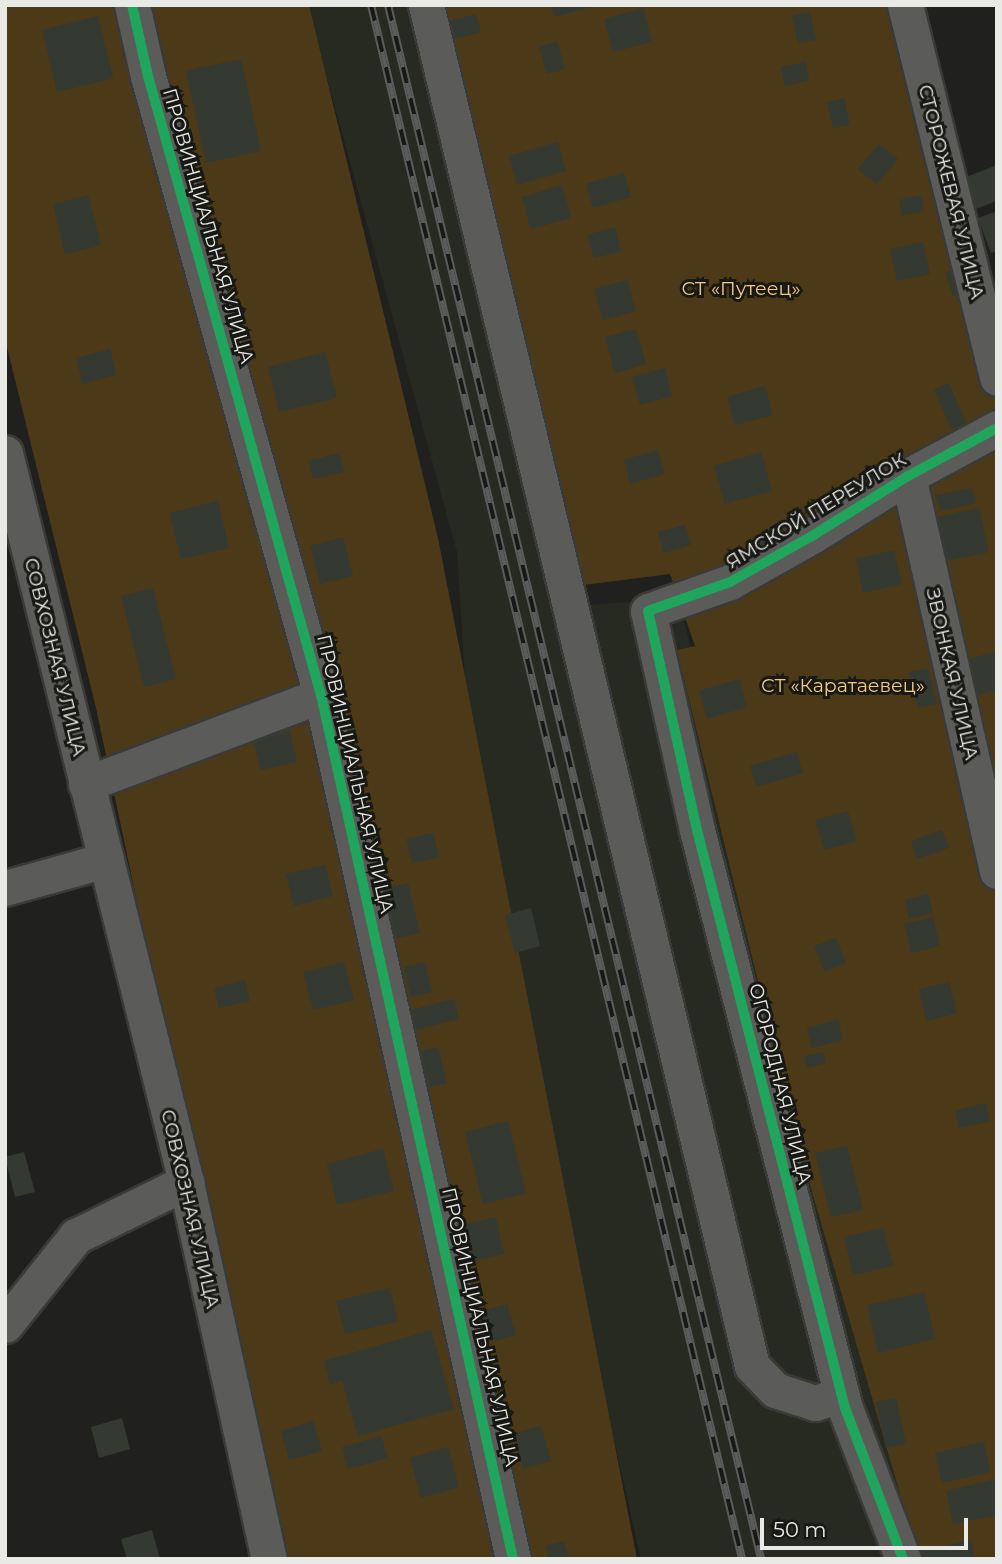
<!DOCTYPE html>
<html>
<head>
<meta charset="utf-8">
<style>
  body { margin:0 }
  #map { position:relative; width:1002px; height:1564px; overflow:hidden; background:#20211e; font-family:Montserrat,sans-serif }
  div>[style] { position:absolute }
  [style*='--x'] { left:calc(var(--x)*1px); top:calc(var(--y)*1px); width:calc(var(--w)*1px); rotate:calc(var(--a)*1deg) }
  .built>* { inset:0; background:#272a20 }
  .green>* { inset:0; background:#4c3918 }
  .building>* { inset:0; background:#343a31 }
  .roads { filter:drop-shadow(2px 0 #3a3b38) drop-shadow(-2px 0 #3a3b38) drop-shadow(0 2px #3a3b38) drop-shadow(0 -2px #3a3b38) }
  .minor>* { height:35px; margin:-17.5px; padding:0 17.5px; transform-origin:17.5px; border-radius:17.5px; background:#5b5b59 }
  .rail>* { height:8px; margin-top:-4px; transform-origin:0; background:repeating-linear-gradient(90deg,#181914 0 16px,#5b5b5a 0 32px); box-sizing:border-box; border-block:2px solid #5b5b5a }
  .cycleway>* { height:10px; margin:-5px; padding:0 5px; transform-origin:5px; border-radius:5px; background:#20a55d }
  span { translate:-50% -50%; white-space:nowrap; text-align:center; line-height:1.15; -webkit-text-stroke:6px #181914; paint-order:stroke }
  .street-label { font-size:19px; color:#e9eae6 }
  .park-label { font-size:19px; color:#f6c984 }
  .frame { position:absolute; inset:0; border:7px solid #e9eae6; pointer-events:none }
  .scale { position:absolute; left:760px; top:1518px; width:208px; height:32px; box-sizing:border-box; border:4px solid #e9eae6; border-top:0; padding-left:9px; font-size:21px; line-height:24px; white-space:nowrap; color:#e9eae6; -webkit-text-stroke:5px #181914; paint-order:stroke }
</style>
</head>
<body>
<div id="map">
  <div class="built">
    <i style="clip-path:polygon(307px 5px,447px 5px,583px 605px,678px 599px,932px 1559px,641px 1559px,474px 823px,457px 552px)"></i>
  </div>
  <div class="green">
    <i style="clip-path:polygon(5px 5px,309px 5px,438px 538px,637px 1559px,276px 1559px,96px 708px,5px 339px)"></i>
    <i style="clip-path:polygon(442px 5px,901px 5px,997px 350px,997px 1559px,919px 1559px,796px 1137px,677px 650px,695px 646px,670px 574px,583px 585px)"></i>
  </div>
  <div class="building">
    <i style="clip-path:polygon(551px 5px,595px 5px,595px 6px,554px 17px)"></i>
    <i style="clip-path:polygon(643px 8px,652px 42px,613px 52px,604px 19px)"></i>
    <i style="clip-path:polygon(810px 12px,816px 40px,798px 43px,792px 16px)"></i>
    <i style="clip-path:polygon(476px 14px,481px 32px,447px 41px,442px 23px)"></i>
    <i style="clip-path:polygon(98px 16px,113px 78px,57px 92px,42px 30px)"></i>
    <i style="clip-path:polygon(557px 41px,565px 69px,547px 74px,539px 47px)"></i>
    <i style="clip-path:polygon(241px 59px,261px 151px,206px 163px,186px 71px)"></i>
    <i style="clip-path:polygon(805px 62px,809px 80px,785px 86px,781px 67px)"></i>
    <i style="clip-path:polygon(844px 98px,850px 125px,833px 128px,827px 102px)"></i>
    <i style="clip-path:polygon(558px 142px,566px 171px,517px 185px,509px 156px)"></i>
    <i style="clip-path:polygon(879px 144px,898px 159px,877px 184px,858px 169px)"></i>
    <i style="clip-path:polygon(997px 165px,997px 201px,973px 210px,961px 179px)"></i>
    <i style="clip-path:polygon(624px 173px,631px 197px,593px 208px,586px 184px)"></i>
    <i style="clip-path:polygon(562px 185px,571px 218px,531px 229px,522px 197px)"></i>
    <i style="clip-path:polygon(88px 195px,101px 245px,65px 254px,53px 204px)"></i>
    <i style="clip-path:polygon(921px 195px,924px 211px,902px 216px,899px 200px)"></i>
    <i style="clip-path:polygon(997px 211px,997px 251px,991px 253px,978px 218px)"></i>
    <i style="clip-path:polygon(615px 227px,621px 251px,594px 258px,587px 235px)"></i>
    <i style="clip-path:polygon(923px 242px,930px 274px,897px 281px,890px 249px)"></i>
    <i style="clip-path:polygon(960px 267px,969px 289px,953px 296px,945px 273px)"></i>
    <i style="clip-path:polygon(627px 280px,636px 311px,603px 320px,594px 289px)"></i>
    <i style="clip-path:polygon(636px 329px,646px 364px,615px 373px,605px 337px)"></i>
    <i style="clip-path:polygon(110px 349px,116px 375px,82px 384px,76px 358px)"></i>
    <i style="clip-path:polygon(325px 352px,337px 398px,279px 412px,268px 367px)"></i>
    <i style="clip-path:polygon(665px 368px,672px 396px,640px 405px,632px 377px)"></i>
    <i style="clip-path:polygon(949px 383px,966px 423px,951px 429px,934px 389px)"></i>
    <i style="clip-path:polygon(765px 386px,773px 415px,735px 425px,727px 397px)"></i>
    <i style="clip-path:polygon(658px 450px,664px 474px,630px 484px,624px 460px)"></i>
    <i style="clip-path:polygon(761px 452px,772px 491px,725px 504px,714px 466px)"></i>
    <i style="clip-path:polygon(339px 453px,344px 472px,313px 479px,308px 461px)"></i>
    <i style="clip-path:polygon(972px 488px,976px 503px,940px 511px,936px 495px)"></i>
    <i style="clip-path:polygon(218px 501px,229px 548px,181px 559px,169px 513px)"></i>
    <i style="clip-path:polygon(979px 508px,989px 552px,942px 562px,932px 518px)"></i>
    <i style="clip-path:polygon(685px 525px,691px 545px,663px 553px,658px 532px)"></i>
    <i style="clip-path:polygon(343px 537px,353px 576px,320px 584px,310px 546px)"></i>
    <i style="clip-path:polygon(894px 550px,902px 584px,863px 593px,856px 559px)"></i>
    <i style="clip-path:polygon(153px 588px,176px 679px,144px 687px,121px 596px)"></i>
    <i style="clip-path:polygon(997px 652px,997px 690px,978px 695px,970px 658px)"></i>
    <i style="clip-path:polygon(928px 668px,937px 704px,918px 708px,909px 672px)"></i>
    <i style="clip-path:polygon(739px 679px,747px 707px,707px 719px,699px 691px)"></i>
    <i style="clip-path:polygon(290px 731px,297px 762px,261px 770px,253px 740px)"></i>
    <i style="clip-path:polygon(797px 752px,803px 773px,756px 787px,750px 766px)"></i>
    <i style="clip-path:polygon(848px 811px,857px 841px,824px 850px,815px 820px)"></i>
    <i style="clip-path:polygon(942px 830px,949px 848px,917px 859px,911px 841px)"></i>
    <i style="clip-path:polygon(433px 833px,439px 857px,412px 863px,406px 839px)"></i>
    <i style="clip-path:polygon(325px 865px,333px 896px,294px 906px,286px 874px)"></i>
    <i style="clip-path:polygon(408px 883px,420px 933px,394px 939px,382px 889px)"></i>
    <i style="clip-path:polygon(928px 894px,933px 913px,909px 919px,905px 900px)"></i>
    <i style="clip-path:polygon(531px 908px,540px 946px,515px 953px,505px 915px)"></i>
    <i style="clip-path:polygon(933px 917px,940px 946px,911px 953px,904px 924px)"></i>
    <i style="clip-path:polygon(836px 938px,846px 963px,824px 971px,814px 946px)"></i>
    <i style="clip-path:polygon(344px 962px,354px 1000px,313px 1010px,303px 972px)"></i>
    <i style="clip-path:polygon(425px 962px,432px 992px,411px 997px,404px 967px)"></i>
    <i style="clip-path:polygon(245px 980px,250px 1001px,219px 1008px,214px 988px)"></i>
    <i style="clip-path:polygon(949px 982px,957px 1013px,926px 1021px,919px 989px)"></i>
    <i style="clip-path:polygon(454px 999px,459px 1019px,408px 1032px,403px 1012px)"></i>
    <i style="clip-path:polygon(838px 1020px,843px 1040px,812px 1048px,807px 1028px)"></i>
    <i style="clip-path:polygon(438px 1047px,447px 1083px,426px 1088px,417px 1052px)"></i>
    <i style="clip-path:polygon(823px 1052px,826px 1063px,807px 1068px,804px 1056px)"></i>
    <i style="clip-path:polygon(986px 1103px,990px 1121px,959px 1128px,955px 1111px)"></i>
    <i style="clip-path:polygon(508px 1121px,526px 1193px,483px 1204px,465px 1132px)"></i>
    <i style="clip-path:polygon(847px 1146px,863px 1210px,831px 1217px,815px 1153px)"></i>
    <i style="clip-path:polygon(383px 1149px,394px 1191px,337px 1205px,327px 1164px)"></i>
    <i style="clip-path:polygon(24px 1152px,35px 1192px,15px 1197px,5px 1157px)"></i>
    <i style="clip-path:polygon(496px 1217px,504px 1254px,470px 1262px,461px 1225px)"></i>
    <i style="clip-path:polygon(883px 1228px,893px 1266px,853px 1275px,844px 1237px)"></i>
    <i style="clip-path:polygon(390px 1288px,398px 1321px,345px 1334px,336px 1301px)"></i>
    <i style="clip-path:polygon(924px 1292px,935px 1339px,878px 1353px,867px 1305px)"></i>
    <i style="clip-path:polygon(507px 1304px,516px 1335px,491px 1342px,482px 1311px)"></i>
    <i style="clip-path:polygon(431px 1330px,454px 1409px,358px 1436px,342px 1381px,330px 1384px,324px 1361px)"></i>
    <i style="clip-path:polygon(896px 1398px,906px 1444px,886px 1448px,876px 1402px)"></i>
    <i style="clip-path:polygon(122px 1418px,130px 1449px,99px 1458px,91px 1427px)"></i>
    <i style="clip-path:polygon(313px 1421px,322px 1451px,289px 1460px,281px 1431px)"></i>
    <i style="clip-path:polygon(541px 1426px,551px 1461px,523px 1469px,513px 1434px)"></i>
    <i style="clip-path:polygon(381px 1436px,388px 1458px,348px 1469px,342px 1447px)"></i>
    <i style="clip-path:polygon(984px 1442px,990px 1472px,942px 1483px,935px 1453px)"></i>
    <i style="clip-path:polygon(448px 1447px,459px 1487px,421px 1498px,410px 1458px)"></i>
    <i style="clip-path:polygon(997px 1479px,997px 1515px,953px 1524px,946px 1491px)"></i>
    <i style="clip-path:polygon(152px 1530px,160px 1559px,127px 1559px,121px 1539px)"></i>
    <i style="clip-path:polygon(971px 1540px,975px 1559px,923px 1559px,921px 1551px)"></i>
    <i style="clip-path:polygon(564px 1541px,569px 1559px,549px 1559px,545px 1546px)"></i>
  </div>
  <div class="roads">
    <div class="minor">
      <i style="--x:132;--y:5;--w:73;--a:77.3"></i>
      <i style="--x:148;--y:76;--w:643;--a:74.39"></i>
      <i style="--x:321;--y:695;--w:885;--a:77.47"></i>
      <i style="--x:426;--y:5;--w:1399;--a:76.53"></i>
      <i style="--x:752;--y:1366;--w:33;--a:46"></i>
      <i style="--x:775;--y:1390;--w:42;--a:18"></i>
      <i style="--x:815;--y:1403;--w:28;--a:-18"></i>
      <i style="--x:905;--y:5;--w:384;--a:76.1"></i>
      <i style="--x:5;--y:453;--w:751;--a:76.06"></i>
      <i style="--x:186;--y:1182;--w:386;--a:77.6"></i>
      <i style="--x:908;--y:476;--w:405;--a:77.3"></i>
      <i style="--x:86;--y:784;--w:251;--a:-20.7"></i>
      <i style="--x:5;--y:888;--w:105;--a:-15.5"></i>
      <i style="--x:5;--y:1325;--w:114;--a:-51.4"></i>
      <i style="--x:76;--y:1236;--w:123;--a:-26.1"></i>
      <i style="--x:903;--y:1559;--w:162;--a:-111"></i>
      <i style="--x:845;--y:1408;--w:597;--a:-104.36"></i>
      <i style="--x:697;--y:830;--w:224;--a:-102.6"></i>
      <i style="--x:648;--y:611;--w:87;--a:-19.5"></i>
      <i style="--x:730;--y:582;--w:94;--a:-29.3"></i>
      <i style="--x:812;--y:536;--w:113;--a:-32"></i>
      <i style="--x:908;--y:476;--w:101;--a:-28.3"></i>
    </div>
  </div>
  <div class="rail">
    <i style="--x:371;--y:5;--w:1598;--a:76.57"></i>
    <i style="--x:388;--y:5;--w:1598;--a:76.5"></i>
  </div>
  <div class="cycleway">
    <i style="--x:132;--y:5;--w:73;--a:77.3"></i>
    <i style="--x:148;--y:76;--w:643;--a:74.39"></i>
    <i style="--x:321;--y:695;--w:885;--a:77.47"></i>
    <i style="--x:903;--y:1559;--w:162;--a:-111"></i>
    <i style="--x:845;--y:1408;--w:597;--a:-104.36"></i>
    <i style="--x:697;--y:830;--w:224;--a:-102.6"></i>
    <i style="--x:648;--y:611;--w:87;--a:-19.5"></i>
    <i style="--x:730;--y:582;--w:94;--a:-29.3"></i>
    <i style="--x:812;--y:536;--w:113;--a:-32"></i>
    <i style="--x:908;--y:476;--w:101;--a:-28.3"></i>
  </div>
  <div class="street-label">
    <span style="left:951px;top:192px;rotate:76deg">СТОРОЖЕВАЯ УЛИЦА</span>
    <span style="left:208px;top:226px;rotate:74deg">ПРОВИНЦИАЛЬНАЯ УЛИЦА</span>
    <span style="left:816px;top:511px;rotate:-31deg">ЯМСКОЙ ПЕРЕУЛОК</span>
    <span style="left:55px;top:657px;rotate:76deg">СОВХОЗНАЯ УЛИЦА</span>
    <span style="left:952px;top:674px;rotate:77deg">ЗВОНКАЯ УЛИЦА</span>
    <span style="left:355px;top:774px;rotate:77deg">ПРОВИНЦИАЛЬНАЯ УЛИЦА</span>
    <span style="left:780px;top:1084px;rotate:76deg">ОГОРОДНАЯ УЛИЦА</span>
    <span style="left:190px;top:1209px;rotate:77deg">СОВХОЗНАЯ УЛИЦА</span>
    <span style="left:480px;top:1327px;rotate:77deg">ПРОВИНЦИАЛЬНАЯ УЛИЦА</span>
  </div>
  <div class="park-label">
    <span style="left:741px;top:289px">СТ «Путеец»</span>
    <span style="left:843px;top:686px">СТ «Каратаевец»</span>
  </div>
  <div class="frame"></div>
  <div class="scale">50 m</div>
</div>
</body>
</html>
